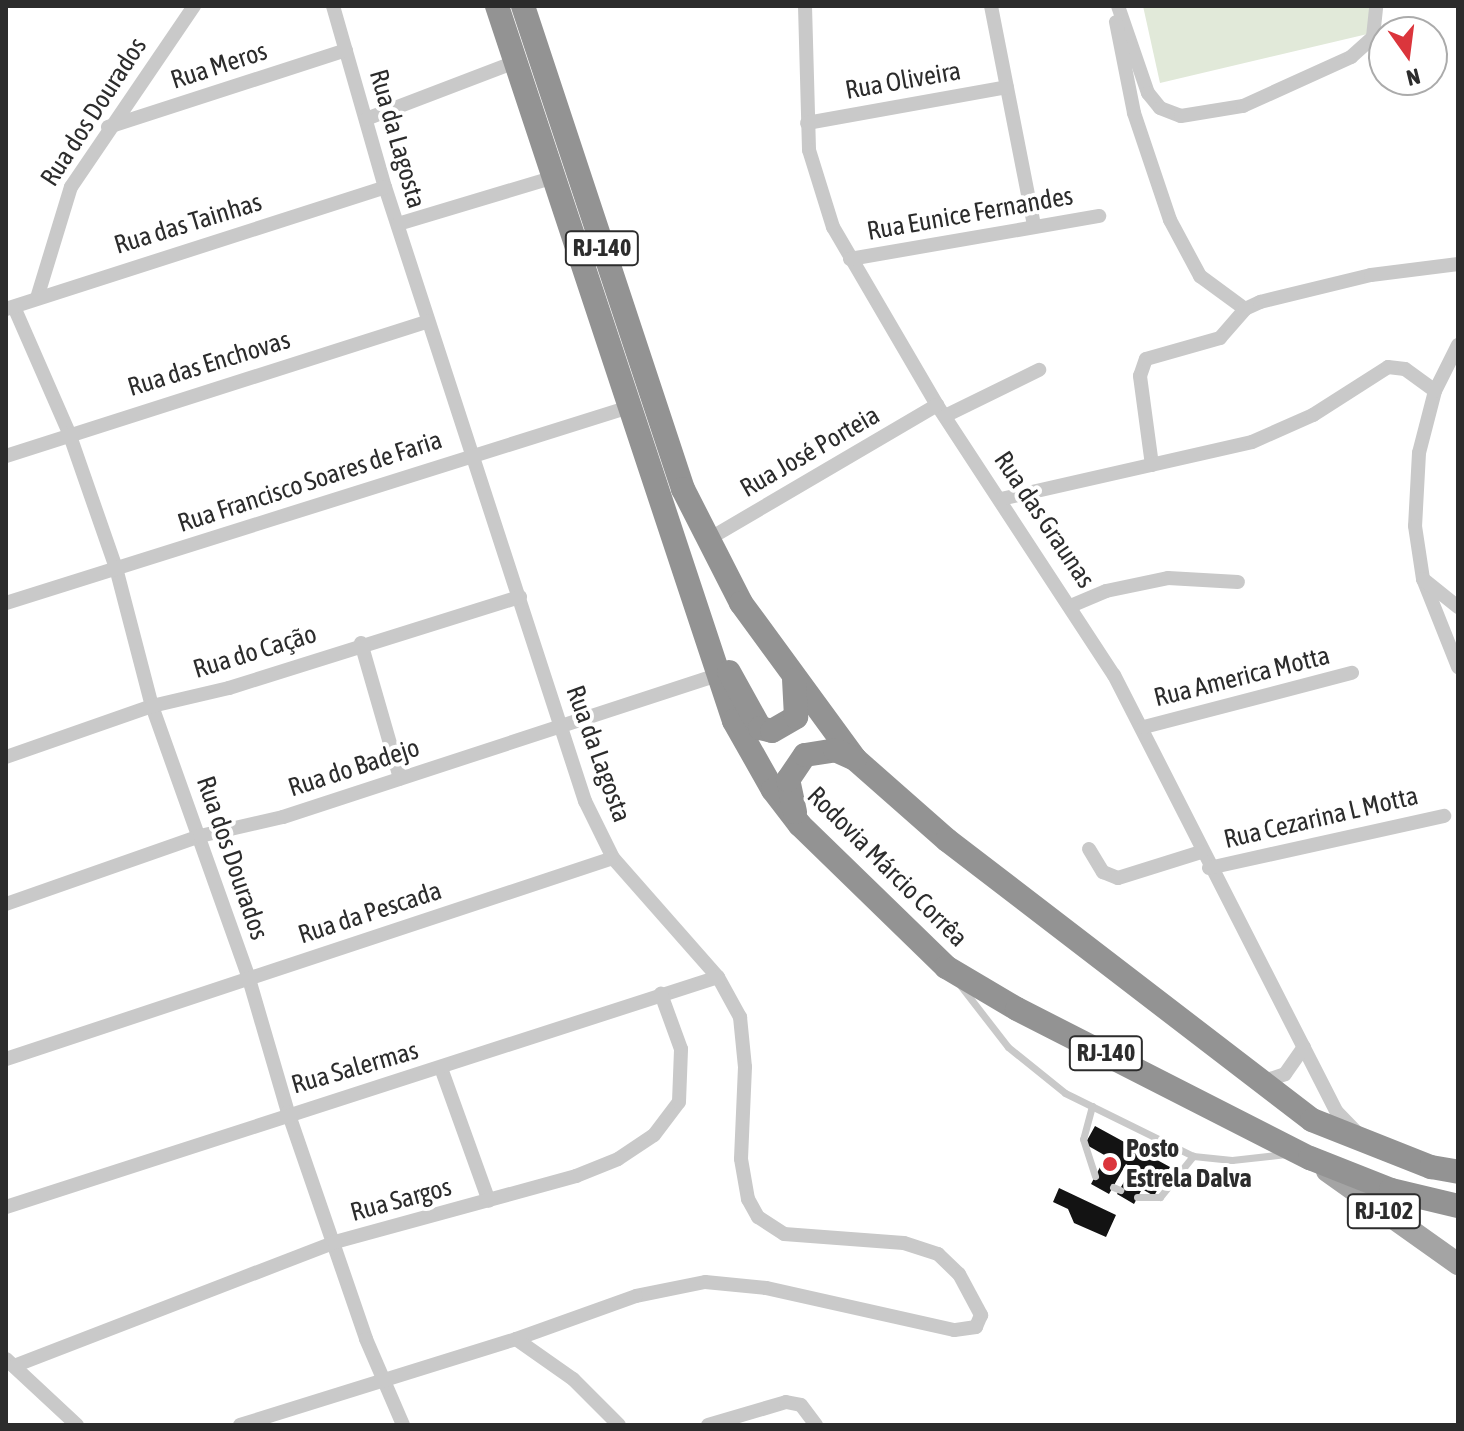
<!DOCTYPE html>
<html>
<head>
<meta charset="utf-8">
<style>
  body { margin:0 }
  #map { position:relative; width:1464px; height:1431px; overflow:hidden; background:#fff; font-family:"Asap Condensed",sans-serif }
  div>[style] { position:absolute }
  [style*='--x'] { left:calc(var(--x)*1px); top:calc(var(--y)*1px); width:calc(var(--w)*1px); rotate:calc(var(--a)*1deg) }
  .green>* { inset:0; background:#e1e9d9 }
  .building>* { inset:0; background:#131313 }
  .lane>* { height:7px; margin:-3.5px; padding:0 3.5px; transform-origin:3.5px; border-radius:3.5px; background:#c9c9c9 }
  .street>* { height:14px; margin:-7px; padding:0 7px; transform-origin:7px; border-radius:7px; background:#c9c9c9 }
  .primary>* { height:22px; margin:-11px; padding:0 11px; transform-origin:11px; border-radius:11px; background:#a4a4a4 }
  .highway>* { height:24px; margin:-12px; padding:0 12px; transform-origin:12px; border-radius:12px; background:#939393 }
  .dots>* { width:22px; height:22px; translate:-50% -50%; box-sizing:border-box; border:4px solid #fff; border-radius:50% }
  span { translate:-50% -50%; white-space:nowrap; text-align:center; line-height:1.15; -webkit-text-stroke:8px #fff; paint-order:stroke }
  .shield-label span { padding:2px 6px; background:#fff; border:2px solid; border-radius:6px; -webkit-text-stroke-width:0 }
  .shield-label { font-size:24px; color:#2c2c2c; font-weight:700 }
  .street-label { font-size:26px; color:#2c2c2c }
  .poi-label { font-size:26px; color:#2c2c2c; font-weight:700 }
  .left { translate:0 -50%; text-align:left }
  .frame { position:absolute; inset:0; border:8px solid #2c2c2c; pointer-events:none }
  .north { position:absolute; left:1368px; top:16px; width:80px; height:80px; box-sizing:border-box; background:#fff; border:2px solid #ababab; border-radius:50%; rotate:166deg; font-size:22px; font-weight:700; line-height:32px; text-align:center; color:#2c2c2c }
  .north::after { content:''; display:block; margin:auto; width:28px; height:36px; background:#db353c; clip-path:polygon(50% 0,100% 100%,50% 72%,0 100%) }
</style>
</head>
<body>
<div id="map">
  <div class="green">
    <i style="clip-path:polygon(1143px 6px,1371px 6px,1376px 32px,1160px 83px)"></i>
  </div>
  <div class="building">
    <i style="clip-path:polygon(1095px 1126px,1170px 1167px,1154px 1196px,1142px 1189px,1134px 1204px,1117px 1194px,1132px 1168px,1126px 1164px,1109px 1194px,1091px 1184px,1106px 1156px,1085px 1144px)"></i>
    <i style="clip-path:polygon(1059px 1188px,1116px 1215px,1106px 1237px,1074px 1223px,1068px 1209px,1053px 1202px)"></i>
  </div>
  <div class="lane">
    <i style="--x:960;--y:985;--w:78;--a:52.3"></i>
    <i style="--x:1008;--y:1047;--w:73;--a:38.9"></i>
    <i style="--x:1065;--y:1093;--w:143;--a:26.2"></i>
    <i style="--x:1193;--y:1156;--w:39;--a:6"></i>
    <i style="--x:1232;--y:1160;--w:54;--a:-6.3"></i>
    <i style="--x:1092;--y:1106;--w:34;--a:105"></i>
    <i style="--x:1083;--y:1139;--w:39;--a:72"></i>
    <i style="--x:1113;--y:1187;--w:8;--a:23"></i>
    <i style="--x:1137;--y:1197;--w:23;--a:0"></i>
    <i style="--x:1160;--y:1197;--w:53;--a:-51.2"></i>
  </div>
  <div class="street">
    <i style="--x:333;--y:6;--w:188;--a:74"></i>
    <i style="--x:385;--y:187;--w:646;--a:71.96"></i>
    <i style="--x:585;--y:801;--w:64;--a:63.8"></i>
    <i style="--x:613;--y:858;--w:159;--a:48.6"></i>
    <i style="--x:718;--y:977;--w:46;--a:61.2"></i>
    <i style="--x:740;--y:1017;--w:50;--a:84.3"></i>
    <i style="--x:745;--y:1067;--w:92;--a:92.5"></i>
    <i style="--x:741;--y:1159;--w:41;--a:80.1"></i>
    <i style="--x:748;--y:1199;--w:21;--a:61"></i>
    <i style="--x:758;--y:1217;--w:31;--a:33"></i>
    <i style="--x:784;--y:1234;--w:120;--a:4.3"></i>
    <i style="--x:904;--y:1243;--w:36;--a:18"></i>
    <i style="--x:938;--y:1254;--w:29;--a:44"></i>
    <i style="--x:959;--y:1274;--w:47;--a:61.8"></i>
    <i style="--x:981;--y:1315;--w:13;--a:113"></i>
    <i style="--x:976;--y:1327;--w:22;--a:172"></i>
    <i style="--x:954;--y:1330;--w:193;--a:-167.4"></i>
    <i style="--x:766;--y:1288;--w:61;--a:-174.4"></i>
    <i style="--x:705;--y:1282;--w:70;--a:168.5"></i>
    <i style="--x:636;--y:1296;--w:127;--a:160.3"></i>
    <i style="--x:805;--y:6;--w:144;--a:88.4"></i>
    <i style="--x:809;--y:150;--w:81;--a:72.7"></i>
    <i style="--x:833;--y:227;--w:206;--a:59.7"></i>
    <i style="--x:937;--y:405;--w:323;--a:56.8"></i>
    <i style="--x:1114;--y:675;--w:491;--a:63"></i>
    <i style="--x:1337;--y:1112;--w:30;--a:46"></i>
    <i style="--x:991;--y:6;--w:224;--a:78.9"></i>
    <i style="--x:1118;--y:6;--w:92;--a:71"></i>
    <i style="--x:1148;--y:93;--w:19;--a:51"></i>
    <i style="--x:1160;--y:108;--w:22;--a:21"></i>
    <i style="--x:1181;--y:116;--w:63;--a:-9.2"></i>
    <i style="--x:1243;--y:106;--w:119;--a:-24.4"></i>
    <i style="--x:1351;--y:57;--w:30;--a:-42"></i>
    <i style="--x:1373;--y:37;--w:31;--a:-84"></i>
    <i style="--x:1116;--y:22;--w:93;--a:78.8"></i>
    <i style="--x:1134;--y:113;--w:113;--a:71.4"></i>
    <i style="--x:1170;--y:220;--w:64;--a:61.8"></i>
    <i style="--x:1200;--y:276;--w:56;--a:36.3"></i>
    <i style="--x:366;--y:119;--w:160;--a:-20.9"></i>
    <i style="--x:807;--y:123;--w:203;--a:-10.2"></i>
    <i style="--x:108;--y:127;--w:250;--a:-17.9"></i>
    <i style="--x:398;--y:224;--w:164;--a:-16.7"></i>
    <i style="--x:850;--y:259;--w:253;--a:-9.8"></i>
    <i style="--x:37;--y:298;--w:116;--a:-73"></i>
    <i style="--x:71;--y:187;--w:219;--a:-55.8"></i>
    <i style="--x:14;--y:307;--w:137;--a:66.4"></i>
    <i style="--x:69;--y:433;--w:143;--a:70.8"></i>
    <i style="--x:116;--y:568;--w:143;--a:75.4"></i>
    <i style="--x:152;--y:706;--w:290;--a:70.4"></i>
    <i style="--x:249;--y:979;--w:139;--a:73.7"></i>
    <i style="--x:288;--y:1112;--w:240;--a:71"></i>
    <i style="--x:366;--y:1339;--w:94;--a:66.7"></i>
    <i style="--x:6;--y:309;--w:398;--a:-17.8"></i>
    <i style="--x:1458;--y:345;--w:51;--a:116.6"></i>
    <i style="--x:1435;--y:391;--w:64;--a:104.5"></i>
    <i style="--x:1419;--y:453;--w:73;--a:93.1"></i>
    <i style="--x:1415;--y:526;--w:54;--a:81.4"></i>
    <i style="--x:1423;--y:579;--w:95;--a:68.3"></i>
    <i style="--x:945;--y:416;--w:105;--a:-26.1"></i>
    <i style="--x:6;--y:456;--w:443;--a:-17.7"></i>
    <i style="--x:1152;--y:465;--w:90;--a:-97.7"></i>
    <i style="--x:1140;--y:376;--w:18;--a:-71"></i>
    <i style="--x:1146;--y:359;--w:77;--a:-15.8"></i>
    <i style="--x:1220;--y:338;--w:38;--a:-49"></i>
    <i style="--x:1245;--y:309;--w:17;--a:-25"></i>
    <i style="--x:1260;--y:302;--w:114;--a:-13.7"></i>
    <i style="--x:1371;--y:275;--w:88;--a:-7.2"></i>
    <i style="--x:1001;--y:499;--w:257;--a:-12.8"></i>
    <i style="--x:1252;--y:442;--w:67;--a:-23.9"></i>
    <i style="--x:1313;--y:415;--w:89;--a:-32.6"></i>
    <i style="--x:1388;--y:367;--w:17;--a:7"></i>
    <i style="--x:1405;--y:369;--w:37;--a:36"></i>
    <i style="--x:707;--y:540;--w:267;--a:-30.4"></i>
    <i style="--x:1423;--y:579;--w:45;--a:38.7"></i>
    <i style="--x:6;--y:603;--w:653;--a:-17.46"></i>
    <i style="--x:1073;--y:605;--w:36;--a:-23"></i>
    <i style="--x:1106;--y:591;--w:63;--a:-11.8"></i>
    <i style="--x:1168;--y:578;--w:70;--a:3.3"></i>
    <i style="--x:361;--y:643;--w:141;--a:73.9"></i>
    <i style="--x:1144;--y:727;--w:215;--a:-14.6"></i>
    <i style="--x:6;--y:757;--w:155;--a:-19.3"></i>
    <i style="--x:152;--y:706;--w:79;--a:-13.2"></i>
    <i style="--x:229;--y:688;--w:305;--a:-17.4"></i>
    <i style="--x:1089;--y:849;--w:27;--a:59"></i>
    <i style="--x:1103;--y:872;--w:16;--a:22"></i>
    <i style="--x:1118;--y:878;--w:87;--a:-17.4"></i>
    <i style="--x:1209;--y:868;--w:241;--a:-12.5"></i>
    <i style="--x:6;--y:904;--w:206;--a:-19.3"></i>
    <i style="--x:200;--y:836;--w:85;--a:-12.9"></i>
    <i style="--x:283;--y:817;--w:457;--a:-18.1"></i>
    <i style="--x:6;--y:1059;--w:639;--a:-18.32"></i>
    <i style="--x:441;--y:1068;--w:141;--a:70.2"></i>
    <i style="--x:1261;--y:1082;--w:25;--a:-18"></i>
    <i style="--x:1285;--y:1074;--w:33;--a:-55"></i>
    <i style="--x:6;--y:1207;--w:748;--a:-17.9"></i>
    <i style="--x:6;--y:1359;--w:97;--a:42.9"></i>
    <i style="--x:14;--y:1366;--w:344;--a:-21.1"></i>
    <i style="--x:335;--y:1242;--w:250;--a:-15.3"></i>
    <i style="--x:576;--y:1176;--w:45;--a:-22"></i>
    <i style="--x:618;--y:1159;--w:43;--a:-33.7"></i>
    <i style="--x:654;--y:1135;--w:41;--a:-52.9"></i>
    <i style="--x:679;--y:1102;--w:53;--a:-87.8"></i>
    <i style="--x:681;--y:1049;--w:59;--a:-110"></i>
    <i style="--x:240;--y:1425;--w:289;--a:-17.3"></i>
    <i style="--x:516;--y:1339;--w:70;--a:35.1"></i>
    <i style="--x:573;--y:1379;--w:65;--a:45"></i>
    <i style="--x:708;--y:1425;--w:81;--a:-16.4"></i>
    <i style="--x:786;--y:1402;--w:15;--a:11"></i>
    <i style="--x:801;--y:1405;--w:25;--a:53"></i>
  </div>
  <div class="primary">
    <i style="--x:1327;--y:1171;--w:161;--a:35.4"></i>
  </div>
  <div class="highway">
    <i style="--x:497;--y:6;--w:753;--a:71.66"></i>
    <i style="--x:734;--y:721;--w:79;--a:60.5"></i>
    <i style="--x:773;--y:790;--w:44;--a:52.4"></i>
    <i style="--x:800;--y:825;--w:204;--a:44.2"></i>
    <i style="--x:946;--y:967;--w:82;--a:30.6"></i>
    <i style="--x:1017;--y:1009;--w:329;--a:27"></i>
    <i style="--x:1310;--y:1158;--w:87;--a:21.6"></i>
    <i style="--x:1391;--y:1190;--w:69;--a:13.4"></i>
    <i style="--x:523;--y:6;--w:509;--a:71.67"></i>
    <i style="--x:683;--y:489;--w:128;--a:63"></i>
    <i style="--x:741;--y:603;--w:193;--a:53.8"></i>
    <i style="--x:855;--y:759;--w:123;--a:41.4"></i>
    <i style="--x:947;--y:840;--w:460;--a:37.5"></i>
    <i style="--x:1312;--y:1120;--w:128;--a:21.6"></i>
    <i style="--x:1431;--y:1167;--w:27;--a:10"></i>
    <i style="--x:729;--y:672;--w:64;--a:61"></i>
    <i style="--x:760;--y:728;--w:12;--a:14"></i>
    <i style="--x:772;--y:731;--w:28;--a:-30"></i>
    <i style="--x:796;--y:717;--w:37;--a:-93"></i>
    <i style="--x:795;--y:812;--w:33;--a:-102"></i>
    <i style="--x:788;--y:780;--w:30;--a:-56"></i>
    <i style="--x:805;--y:755;--w:30;--a:-9"></i>
    <i style="--x:835;--y:750;--w:22;--a:24"></i>
  </div>
  <div class="dots">
    <i style="left:1110px;top:1164px;background:#db353c"></i>
  </div>
  <div class="shield-label">
    <span style="left:602px;top:248px">RJ-140</span>
    <span style="left:1106px;top:1053px">RJ-140</span>
    <span style="left:1384px;top:1211px">RJ-102</span>
  </div>
  <div class="street-label">
    <span style="left:219px;top:66px;rotate:-18deg">Rua Meros</span>
    <span style="left:903px;top:81px;rotate:-10deg">Rua Oliveira</span>
    <span style="left:94px;top:112px;rotate:-57deg">Rua dos Dourados</span>
    <span style="left:397px;top:139px;rotate:74deg">Rua da Lagosta</span>
    <span style="left:970px;top:214px;rotate:-10deg">Rua Eunice Fernandes</span>
    <span style="left:188px;top:224px;rotate:-17deg">Rua das Tainhas</span>
    <span style="left:209px;top:364px;rotate:-17deg">Rua das Enchovas</span>
    <span style="left:810px;top:452px;rotate:-30deg">Rua José Porteia</span>
    <span style="left:310px;top:482px;rotate:-18deg">Rua Francisco Soares de Faria</span>
    <span style="left:1044px;top:520px;rotate:56deg">Rua das Graunas</span>
    <span style="left:255px;top:652px;rotate:-17deg">Rua do Cação</span>
    <span style="left:1242px;top:677px;rotate:-14deg">Rua America Motta</span>
    <span style="left:598px;top:754px;rotate:70deg">Rua da Lagosta</span>
    <span style="left:354px;top:768px;rotate:-18deg">Rua do Badejo</span>
    <span style="left:1321px;top:818px;rotate:-13deg">Rua Cezarina L Motta</span>
    <span style="left:232px;top:858px;rotate:71deg">Rua dos Dourados</span>
    <span style="left:887px;top:867px;rotate:45deg">Rodovia Márcio Corrêa</span>
    <span style="left:370px;top:913px;rotate:-18deg">Rua da Pescada</span>
    <span style="left:355px;top:1068px;rotate:-16deg">Rua Salermas</span>
    <span style="left:401px;top:1200px;rotate:-15deg">Rua Sargos</span>
  </div>
  <div class="poi-label">
    <span class="left" style="left:1126px;top:1164px">Posto<br>Estrela Dalva</span>
  </div>
  <div class="frame"></div>
  <div class="north">N</div>
</div>
</body>
</html>
